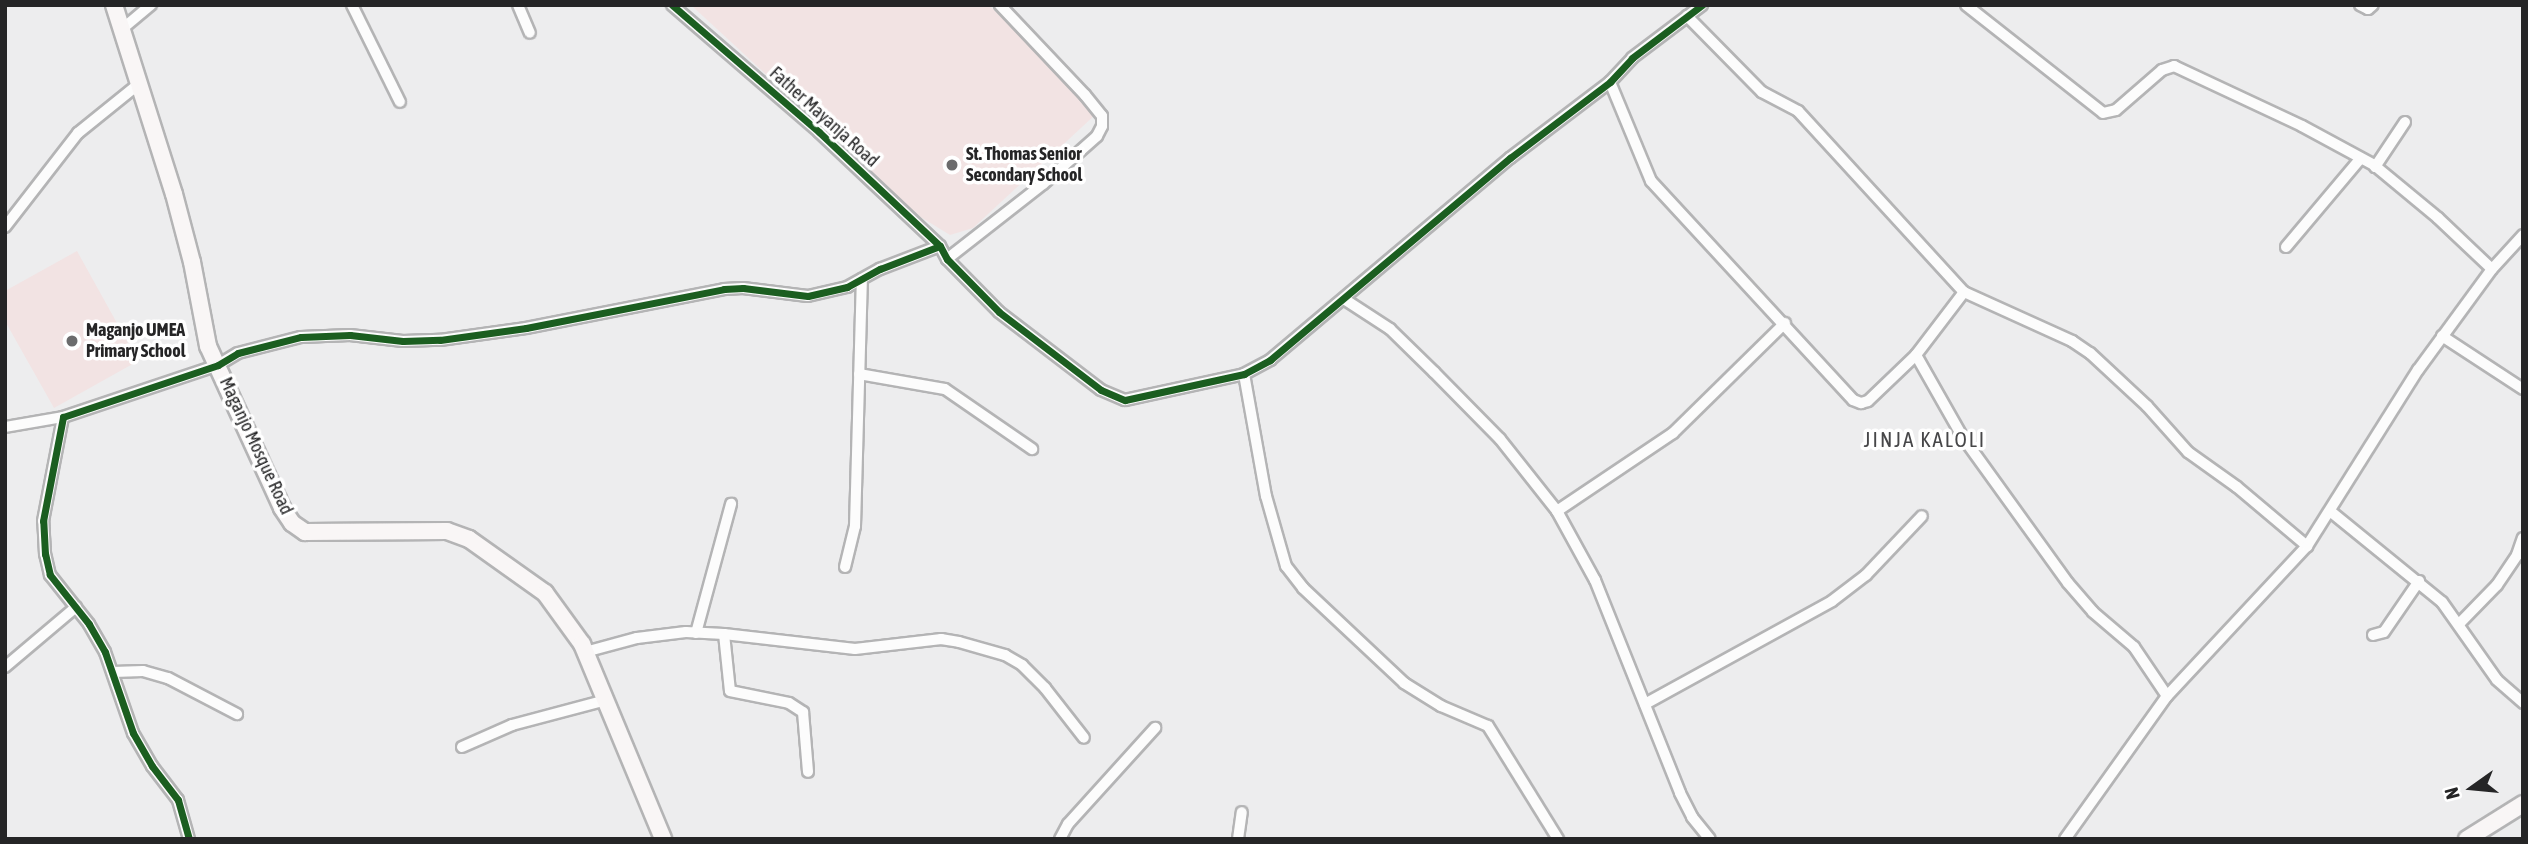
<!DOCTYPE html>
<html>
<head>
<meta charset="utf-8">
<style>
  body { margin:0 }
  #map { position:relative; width:2528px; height:844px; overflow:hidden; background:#ededee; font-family:"Asap Condensed",sans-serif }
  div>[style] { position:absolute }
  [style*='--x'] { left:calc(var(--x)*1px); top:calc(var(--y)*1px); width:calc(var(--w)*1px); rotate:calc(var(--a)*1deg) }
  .education>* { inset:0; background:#f2e3e3 }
  .roads { filter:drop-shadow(2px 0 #b4b4b5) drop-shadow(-2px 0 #b4b4b5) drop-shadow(0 2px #b4b4b5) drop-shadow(0 -2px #b4b4b5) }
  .street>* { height:10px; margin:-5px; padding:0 5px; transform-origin:5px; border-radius:5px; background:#fcfcfc }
  .secondary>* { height:16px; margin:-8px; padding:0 8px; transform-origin:8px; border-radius:8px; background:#f9f6f6 }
  .cycleway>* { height:7px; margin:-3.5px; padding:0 3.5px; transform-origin:3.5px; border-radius:3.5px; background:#1b5e20 }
  .dots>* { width:19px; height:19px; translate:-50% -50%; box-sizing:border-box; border:4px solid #fff; border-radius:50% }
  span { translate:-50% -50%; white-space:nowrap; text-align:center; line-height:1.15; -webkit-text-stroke:7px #fff; paint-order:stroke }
  .street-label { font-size:18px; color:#252526 }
  .poi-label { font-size:18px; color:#252526; font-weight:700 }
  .left { translate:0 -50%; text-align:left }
  .quarter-label { font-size:21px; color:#474749; letter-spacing:2px }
  .frame { position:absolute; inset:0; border:7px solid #252526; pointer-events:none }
  .north { position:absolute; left:2437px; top:753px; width:70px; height:70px; -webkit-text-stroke:5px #fff; paint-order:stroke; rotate:255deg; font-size:19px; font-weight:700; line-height:28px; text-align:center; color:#252526 }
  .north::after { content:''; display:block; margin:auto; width:24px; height:32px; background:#252526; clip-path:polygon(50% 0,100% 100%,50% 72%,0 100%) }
</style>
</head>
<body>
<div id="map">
  <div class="education">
    <i style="clip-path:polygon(691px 5px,989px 5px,1096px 114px,973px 228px,950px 235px,919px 216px)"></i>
    <i style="clip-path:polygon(77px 251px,138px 361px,54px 408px,5px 321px,5px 291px)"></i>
  </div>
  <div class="roads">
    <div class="street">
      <i style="--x:352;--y:5;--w:108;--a:63.7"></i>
      <i style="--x:518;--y:5;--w:30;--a:67"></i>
      <i style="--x:672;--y:5;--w:194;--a:40.8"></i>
      <i style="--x:819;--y:132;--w:166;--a:43.3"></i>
      <i style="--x:940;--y:246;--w:15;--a:62"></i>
      <i style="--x:947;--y:259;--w:74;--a:45.5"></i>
      <i style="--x:999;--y:312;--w:128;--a:37.4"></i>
      <i style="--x:1101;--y:390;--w:26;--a:23"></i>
      <i style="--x:1125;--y:400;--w:122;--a:-12.3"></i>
      <i style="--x:1244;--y:374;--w:30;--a:-28"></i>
      <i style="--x:1270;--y:360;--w:314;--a:-40.1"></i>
      <i style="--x:1510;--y:158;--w:126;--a:-37.2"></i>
      <i style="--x:1610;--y:82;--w:33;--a:-47"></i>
      <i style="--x:1632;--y:58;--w:88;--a:-37.1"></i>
      <i style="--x:1966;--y:5;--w:174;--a:38.2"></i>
      <i style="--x:2103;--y:113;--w:13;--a:-13"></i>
      <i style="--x:2116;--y:110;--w:61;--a:-41"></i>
      <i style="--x:2162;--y:70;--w:13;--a:-18"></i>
      <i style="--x:2174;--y:66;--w:141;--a:25.1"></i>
      <i style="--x:2302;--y:126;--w:82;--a:28.4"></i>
      <i style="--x:2374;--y:165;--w:83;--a:39.6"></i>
      <i style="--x:2438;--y:218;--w:74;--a:43.4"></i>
      <i style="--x:2360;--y:5;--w:9;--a:27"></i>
      <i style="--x:2368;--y:9;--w:6;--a:-39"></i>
      <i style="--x:1687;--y:16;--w:107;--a:45.4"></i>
      <i style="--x:1762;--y:92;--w:41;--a:27.8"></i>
      <i style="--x:1798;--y:111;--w:246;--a:47.5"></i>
      <i style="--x:1964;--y:292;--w:79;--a:127.3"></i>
      <i style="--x:1916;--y:355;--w:93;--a:60.4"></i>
      <i style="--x:1962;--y:436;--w:181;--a:54.2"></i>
      <i style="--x:2068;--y:583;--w:38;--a:49"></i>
      <i style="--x:2093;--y:612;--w:54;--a:40.5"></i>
      <i style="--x:2134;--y:647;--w:59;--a:56"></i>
      <i style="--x:122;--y:29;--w:38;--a:-40"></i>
      <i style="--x:1610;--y:82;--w:107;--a:67.5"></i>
      <i style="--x:1651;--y:181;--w:298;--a:47.3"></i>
      <i style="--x:1853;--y:400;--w:9;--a:21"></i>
      <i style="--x:1861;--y:403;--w:7;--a:-16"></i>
      <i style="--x:1868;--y:401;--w:66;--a:-43.8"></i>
      <i style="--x:2375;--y:167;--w:54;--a:-56.3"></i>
      <i style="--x:5;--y:227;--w:119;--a:-52.2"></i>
      <i style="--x:78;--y:133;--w:80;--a:-38.9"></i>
      <i style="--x:2286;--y:247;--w:116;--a:-49.9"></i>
      <i style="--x:947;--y:259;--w:122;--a:-38"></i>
      <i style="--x:1043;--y:184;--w:72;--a:-41.6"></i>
      <i style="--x:1097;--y:136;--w:11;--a:-63"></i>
      <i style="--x:1102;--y:126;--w:10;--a:-90"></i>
      <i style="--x:1102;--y:116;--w:27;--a:-129"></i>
      <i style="--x:1085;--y:95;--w:124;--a:-133.4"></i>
      <i style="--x:1964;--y:292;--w:119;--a:24.4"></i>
      <i style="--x:2072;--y:341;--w:22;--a:34"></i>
      <i style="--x:2090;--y:353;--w:78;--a:42.9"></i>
      <i style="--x:2147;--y:406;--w:62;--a:48.3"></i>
      <i style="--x:2188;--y:452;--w:60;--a:35.5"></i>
      <i style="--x:2237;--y:487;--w:92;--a:40.1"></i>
      <i style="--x:1344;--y:299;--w:55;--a:33.1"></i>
      <i style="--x:1390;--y:329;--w:62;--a:44.3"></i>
      <i style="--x:1434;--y:372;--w:94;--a:45.4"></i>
      <i style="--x:1500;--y:439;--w:92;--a:51.6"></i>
      <i style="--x:1557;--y:511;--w:79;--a:61.2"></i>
      <i style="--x:1595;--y:580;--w:229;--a:68.2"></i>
      <i style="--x:1680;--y:793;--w:27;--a:63"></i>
      <i style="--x:1692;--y:817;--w:28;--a:51"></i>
      <i style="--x:2442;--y:336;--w:97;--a:33.2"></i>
      <i style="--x:859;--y:374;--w:87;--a:9.9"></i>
      <i style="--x:945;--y:389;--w:106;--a:34.6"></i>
      <i style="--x:1244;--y:374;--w:124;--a:79.8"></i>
      <i style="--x:1266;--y:496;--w:73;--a:74.1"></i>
      <i style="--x:1286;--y:566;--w:28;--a:52"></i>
      <i style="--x:1303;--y:588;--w:139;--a:43.2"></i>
      <i style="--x:1404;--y:683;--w:44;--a:31.9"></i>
      <i style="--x:1441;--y:706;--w:51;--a:23.1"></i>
      <i style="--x:1488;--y:726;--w:133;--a:58.2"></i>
      <i style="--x:5;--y:427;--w:59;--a:-9.8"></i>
      <i style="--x:1557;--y:511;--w:140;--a:-33.9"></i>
      <i style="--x:1673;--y:433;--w:157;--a:-44.5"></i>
      <i style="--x:2330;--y:511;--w:144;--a:39.1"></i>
      <i style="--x:2442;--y:602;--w:95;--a:54.8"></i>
      <i style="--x:2497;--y:680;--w:35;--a:41"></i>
      <i style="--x:845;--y:567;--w:42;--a:-76.3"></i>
      <i style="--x:855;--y:526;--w:247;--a:-88.4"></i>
      <i style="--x:2459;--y:624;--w:54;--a:-45.7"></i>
      <i style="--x:2497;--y:585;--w:36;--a:-56"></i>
      <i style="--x:2517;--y:555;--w:18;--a:-71"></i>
      <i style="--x:696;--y:633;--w:134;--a:-74.8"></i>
      <i style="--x:724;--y:634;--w:57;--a:84"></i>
      <i style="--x:730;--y:691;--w:60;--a:11.5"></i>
      <i style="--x:789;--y:703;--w:17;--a:33"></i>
      <i style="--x:803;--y:712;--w:60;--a:85.2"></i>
      <i style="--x:2373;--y:635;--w:11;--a:-15"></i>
      <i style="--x:2384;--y:632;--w:62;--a:-55.5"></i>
      <i style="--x:585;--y:652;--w:54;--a:-15.1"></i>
      <i style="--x:637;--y:638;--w:49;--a:-7"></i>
      <i style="--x:686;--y:632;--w:38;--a:3"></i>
      <i style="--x:724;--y:634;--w:132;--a:6.5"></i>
      <i style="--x:855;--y:649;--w:87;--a:-6.6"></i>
      <i style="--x:941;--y:639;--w:18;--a:9"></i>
      <i style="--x:959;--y:642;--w:48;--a:15.8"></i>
      <i style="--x:1005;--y:655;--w:20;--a:30"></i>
      <i style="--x:1022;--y:665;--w:33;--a:45"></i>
      <i style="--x:1045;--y:688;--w:63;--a:52"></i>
      <i style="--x:5;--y:667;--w:93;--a:-40.2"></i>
      <i style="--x:113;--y:672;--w:30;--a:-2"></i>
      <i style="--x:143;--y:671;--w:26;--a:16"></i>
      <i style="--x:168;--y:678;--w:78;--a:27.6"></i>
      <i style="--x:1645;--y:704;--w:213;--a:-28.8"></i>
      <i style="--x:1832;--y:601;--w:43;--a:-37.4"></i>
      <i style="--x:1866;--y:575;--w:81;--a:-46.5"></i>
      <i style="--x:462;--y:747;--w:55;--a:-23.7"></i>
      <i style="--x:512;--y:725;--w:97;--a:-14.9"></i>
      <i style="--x:189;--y:839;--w:41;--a:-105.8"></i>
      <i style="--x:178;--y:800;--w:43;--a:-127.4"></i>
      <i style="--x:152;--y:766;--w:38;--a:-120"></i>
      <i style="--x:133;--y:733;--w:86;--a:-109.1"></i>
      <i style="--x:105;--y:652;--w:32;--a:-120"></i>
      <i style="--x:89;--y:624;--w:63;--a:-128.5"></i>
      <i style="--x:50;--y:575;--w:22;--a:-103"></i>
      <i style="--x:45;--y:554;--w:33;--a:-93"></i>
      <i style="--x:43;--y:521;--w:106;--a:-79.1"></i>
      <i style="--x:63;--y:417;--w:163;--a:-18.5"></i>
      <i style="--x:218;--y:365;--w:23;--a:-31"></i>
      <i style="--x:238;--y:353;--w:65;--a:-14.3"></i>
      <i style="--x:301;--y:337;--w:49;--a:-2.3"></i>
      <i style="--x:350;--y:335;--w:53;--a:6.5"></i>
      <i style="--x:403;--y:341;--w:37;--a:-2"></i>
      <i style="--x:440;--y:340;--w:87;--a:-7.9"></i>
      <i style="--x:526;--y:328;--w:202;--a:-11.1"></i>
      <i style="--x:724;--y:289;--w:19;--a:-3"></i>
      <i style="--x:743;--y:288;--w:65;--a:7"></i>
      <i style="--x:808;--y:296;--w:40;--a:-13"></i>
      <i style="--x:847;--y:287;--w:38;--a:-29"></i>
      <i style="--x:880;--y:269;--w:64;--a:-21"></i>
      <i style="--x:1060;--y:839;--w:17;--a:-62"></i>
      <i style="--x:1068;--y:824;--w:130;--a:-47.8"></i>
      <i style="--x:1238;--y:839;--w:27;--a:-82"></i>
      <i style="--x:2065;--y:839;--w:176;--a:-54.5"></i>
      <i style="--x:2167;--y:696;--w:205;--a:-47"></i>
      <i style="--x:2307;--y:546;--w:208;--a:-57.8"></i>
      <i style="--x:2418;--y:370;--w:125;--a:-53.8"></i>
      <i style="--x:2492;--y:269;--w:46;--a:-47.6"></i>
    </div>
    <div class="secondary">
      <i style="--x:114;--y:5;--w:198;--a:72.4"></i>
      <i style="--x:174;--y:194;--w:70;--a:75.2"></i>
      <i style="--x:192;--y:262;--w:86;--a:79.2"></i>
      <i style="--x:208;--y:346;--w:178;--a:65.4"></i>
      <i style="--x:282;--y:508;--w:18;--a:56"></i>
      <i style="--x:292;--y:523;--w:16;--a:35"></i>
      <i style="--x:305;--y:532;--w:142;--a:-0.4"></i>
      <i style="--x:447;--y:531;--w:23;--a:20"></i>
      <i style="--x:469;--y:539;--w:93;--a:35.4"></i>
      <i style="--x:545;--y:593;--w:63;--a:54"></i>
      <i style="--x:582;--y:644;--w:211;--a:67.4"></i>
      <i style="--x:2467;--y:839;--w:66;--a:-32"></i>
    </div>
  </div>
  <div class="cycleway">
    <i style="--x:672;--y:5;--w:194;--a:40.8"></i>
    <i style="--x:819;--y:132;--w:166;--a:43.3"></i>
    <i style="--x:940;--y:246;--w:15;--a:62"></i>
    <i style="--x:947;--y:259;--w:74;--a:45.5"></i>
    <i style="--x:999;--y:312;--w:128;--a:37.4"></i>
    <i style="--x:1101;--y:390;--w:26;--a:23"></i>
    <i style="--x:1125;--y:400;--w:122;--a:-12.3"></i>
    <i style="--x:1244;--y:374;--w:30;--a:-28"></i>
    <i style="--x:1270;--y:360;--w:314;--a:-40.1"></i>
    <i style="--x:1510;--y:158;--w:126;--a:-37.2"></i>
    <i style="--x:1610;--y:82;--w:33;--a:-47"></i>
    <i style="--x:1632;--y:58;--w:88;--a:-37.1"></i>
    <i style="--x:189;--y:839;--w:41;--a:-105.8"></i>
    <i style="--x:178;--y:800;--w:43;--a:-127.4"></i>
    <i style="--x:152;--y:766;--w:38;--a:-120"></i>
    <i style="--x:133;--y:733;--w:86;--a:-109.1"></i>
    <i style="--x:105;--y:652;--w:32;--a:-120"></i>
    <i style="--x:89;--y:624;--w:63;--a:-128.5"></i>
    <i style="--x:50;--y:575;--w:22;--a:-103"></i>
    <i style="--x:45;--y:554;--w:33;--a:-93"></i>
    <i style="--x:43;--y:521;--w:106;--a:-79.1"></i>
    <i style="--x:63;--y:417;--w:163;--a:-18.5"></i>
    <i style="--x:218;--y:365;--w:23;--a:-31"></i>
    <i style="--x:238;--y:353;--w:65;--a:-14.3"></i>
    <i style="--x:301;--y:337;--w:49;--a:-2.3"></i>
    <i style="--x:350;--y:335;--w:53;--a:6.5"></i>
    <i style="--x:403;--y:341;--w:37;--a:-2"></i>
    <i style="--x:440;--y:340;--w:87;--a:-7.9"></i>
    <i style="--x:526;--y:328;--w:202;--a:-11.1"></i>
    <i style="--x:724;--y:289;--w:19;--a:-3"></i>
    <i style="--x:743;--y:288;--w:65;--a:7"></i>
    <i style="--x:808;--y:296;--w:40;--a:-13"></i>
    <i style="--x:847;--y:287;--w:38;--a:-29"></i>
    <i style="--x:880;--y:269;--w:64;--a:-21"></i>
  </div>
  <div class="dots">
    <i style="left:952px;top:165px;background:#6b6b6c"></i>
    <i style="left:72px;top:341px;background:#6b6b6c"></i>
  </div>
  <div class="street-label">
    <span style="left:824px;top:117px;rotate:42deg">Father Mayanja Road</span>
    <span style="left:256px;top:446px;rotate:65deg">Maganjo Mosque Road</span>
  </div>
  <div class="poi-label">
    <span class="left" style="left:966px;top:165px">St. Thomas Senior<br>Secondary School</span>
    <span class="left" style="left:86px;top:341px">Maganjo UMEA<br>Primary School</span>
  </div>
  <div class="quarter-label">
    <span style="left:1925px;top:439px">JINJA KALOLI</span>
  </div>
  <div class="frame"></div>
  <div class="north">N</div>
</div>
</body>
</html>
